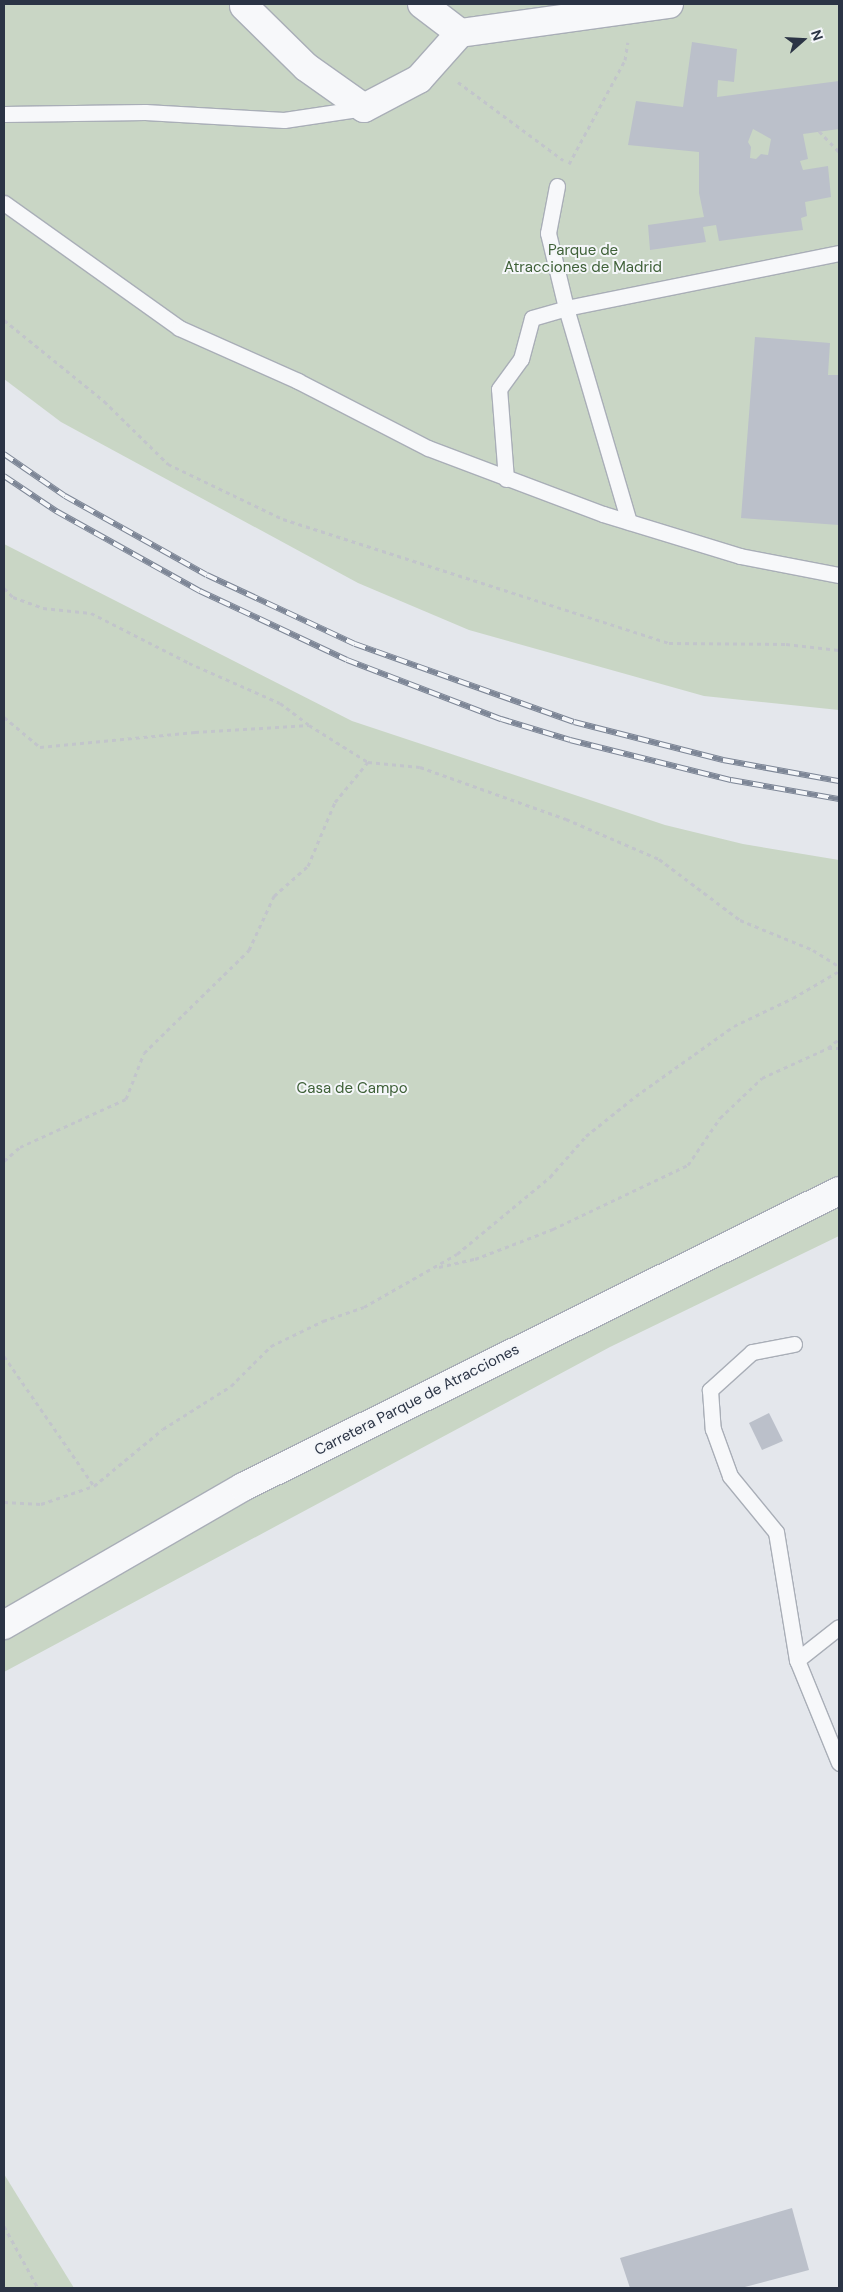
<!DOCTYPE html>
<html>
<head>
<meta charset="utf-8">
<style>
  body { margin:0 }
  #map { position:relative; width:843px; height:2292px; overflow:hidden; background:#e4e7ec; font-family:"DM Sans",sans-serif }
  div>[style] { position:absolute }
  [style*='--x'] { left:calc(var(--x)*1px); top:calc(var(--y)*1px); width:calc(var(--w)*1px); rotate:calc(var(--a)*1deg) }
  .green>* { inset:0; background:#c9d6c5 }
  .building>* { inset:0; background:#bbc0ca }
  .path>* { height:3px; margin-top:-1.5px; transform-origin:0; background:repeating-linear-gradient(90deg,#c2c5cb 0 4px,transparent 0 8px) }
  .roads { filter:drop-shadow(1px 0 #a9aeb7) drop-shadow(-1px 0 #a9aeb7) drop-shadow(0 1px #a9aeb7) drop-shadow(0 -1px #a9aeb7) }
  .lane>* { height:15px; margin:-7.5px; padding:0 7.5px; transform-origin:7.5px; border-radius:7.5px; background:#f7f8fa }
  .street>* { height:28px; margin:-14px; padding:0 14px; transform-origin:14px; border-radius:14px; background:#f7f8fa }
  .rail>* { height:5.5px; margin-top:-2.75px; transform-origin:0; background:repeating-linear-gradient(90deg,#f4f6f9 0 11px,#7d8696 0 22px); box-sizing:border-box; border-block:1px solid #7d8696 }
  span { translate:-50% -50%; white-space:nowrap; text-align:center; line-height:1.15; -webkit-text-stroke:4px #f4f6f9; paint-order:stroke }
  .park-label { font-size:15px; color:#3f6138 }
  .street-label { font-size:15px; color:#2b3445 }
  .frame { position:absolute; inset:0; border:5px solid #2b3445; pointer-events:none }
  .north { position:absolute; left:778px; top:15px; width:50px; height:50px; -webkit-text-stroke:4px #f4f6f9; paint-order:stroke; rotate:71deg; font-size:14px; font-weight:700; line-height:20px; text-align:center; color:#2b3445 }
  .north::after { content:''; display:block; margin:auto; width:18px; height:22px; background:#2b3445; clip-path:polygon(50% 0,100% 100%,50% 72%,0 100%) }
</style>
</head>
<body>
<div id="map">
  <div class="green">
    <i style="clip-path:polygon(4px 4px,839px 4px,839px 710px,704px 696px,469px 630px,358px 583px,61px 422px,4px 379px)"></i>
    <i style="clip-path:polygon(4px 544px,352px 721px,665px 825px,743px 844px,839px 860px,839px 1236px,610px 1347px,4px 1672px)"></i>
    <i style="clip-path:polygon(4px 2174px,74px 2288px,4px 2288px)"></i>
  </div>
  <div class="building">
    <i style="clip-path:polygon(evenodd,692px 42px,737px 49px,734px 82px,718px 80px,717px 97px,839px 81px,839px 129px,803px 134px,808px 159px,800px 161px,803px 170px,828px 166px,831px 197px,805px 202px,807px 216px,801px 218px,803px 230px,719px 241px,716px 225px,703px 227px,706px 242px,650px 250px,648px 225px,704px 217px,699px 193px,699px 152px,628px 145px,636px 101px,683px 107px,692px 42px,753px 129px,771px 139px,768px 155px,761px 154px,756px 159px,750px 158px,751px 147px,748px 142px,753px 129px)"></i>
    <i style="clip-path:polygon(755px 337px,830px 343px,828px 375px,839px 375px,839px 525px,741px 518px)"></i>
    <i style="clip-path:polygon(769px 1413px,783px 1441px,762px 1450px,749px 1423px)"></i>
    <i style="clip-path:polygon(792px 2208px,809px 2270px,741px 2288px,630px 2288px,620px 2258px)"></i>
  </div>
  <div class="path">
    <i style="--x:458;--y:82;--w:131;--a:36.6"></i>
    <i style="--x:819;--y:131;--w:29;--a:46"></i>
    <i style="--x:569;--y:164;--w:118;--a:-61.7"></i>
    <i style="--x:625;--y:60;--w:18;--a:-81"></i>
    <i style="--x:4;--y:320;--w:129;--a:39"></i>
    <i style="--x:104;--y:401;--w:90;--a:44.5"></i>
    <i style="--x:168;--y:464;--w:127;--a:25.6"></i>
    <i style="--x:283;--y:519;--w:405;--a:17.8"></i>
    <i style="--x:669;--y:643;--w:117;--a:0.5"></i>
    <i style="--x:786;--y:644;--w:53;--a:6.5"></i>
    <i style="--x:4;--y:588;--w:13;--a:45"></i>
    <i style="--x:13;--y:597;--w:32;--a:20"></i>
    <i style="--x:43;--y:608;--w:48;--a:5.9"></i>
    <i style="--x:91;--y:613;--w:110;--a:27"></i>
    <i style="--x:189;--y:663;--w:99;--a:23.7"></i>
    <i style="--x:280;--y:703;--w:36;--a:37"></i>
    <i style="--x:4;--y:717;--w:47;--a:39.8"></i>
    <i style="--x:40;--y:747;--w:156;--a:-5.5"></i>
    <i style="--x:195;--y:732;--w:114;--a:-3.5"></i>
    <i style="--x:309;--y:725;--w:70;--a:32.1"></i>
    <i style="--x:368;--y:762;--w:52;--a:5.5"></i>
    <i style="--x:420;--y:767;--w:155;--a:19.6"></i>
    <i style="--x:566;--y:819;--w:101;--a:23.3"></i>
    <i style="--x:659;--y:859;--w:101;--a:37"></i>
    <i style="--x:740;--y:920;--w:79;--a:22.3"></i>
    <i style="--x:813;--y:950;--w:31;--a:32"></i>
    <i style="--x:828;--y:1048;--w:11;--a:0"></i>
    <i style="--x:4;--y:1161;--w:21;--a:-41"></i>
    <i style="--x:20;--y:1147;--w:116;--a:-24.4"></i>
    <i style="--x:126;--y:1099;--w:49;--a:-68.6"></i>
    <i style="--x:144;--y:1053;--w:147;--a:-44.4"></i>
    <i style="--x:249;--y:950;--w:60;--a:-65.2"></i>
    <i style="--x:274;--y:896;--w:45;--a:-41.4"></i>
    <i style="--x:308;--y:866;--w:69;--a:-67.1"></i>
    <i style="--x:335;--y:802;--w:52;--a:-50.5"></i>
    <i style="--x:439;--y:1267;--w:37;--a:-13"></i>
    <i style="--x:475;--y:1259;--w:84;--a:-21"></i>
    <i style="--x:553;--y:1229;--w:149;--a:-25.4"></i>
    <i style="--x:688;--y:1165;--w:57;--a:-55.8"></i>
    <i style="--x:720;--y:1118;--w:58;--a:-43.6"></i>
    <i style="--x:762;--y:1078;--w:72;--a:-24.4"></i>
    <i style="--x:828;--y:1048;--w:14;--a:-39"></i>
    <i style="--x:4;--y:1356;--w:158;--a:55.3"></i>
    <i style="--x:4;--y:1502;--w:37;--a:3"></i>
    <i style="--x:41;--y:1504;--w:56;--a:-18.8"></i>
    <i style="--x:94;--y:1486;--w:89;--a:-39.6"></i>
    <i style="--x:163;--y:1429;--w:80;--a:-32.3"></i>
    <i style="--x:231;--y:1386;--w:57;--a:-45"></i>
    <i style="--x:271;--y:1346;--w:58;--a:-25.7"></i>
    <i style="--x:323;--y:1321;--w:43;--a:-18.9"></i>
    <i style="--x:364;--y:1307;--w:107;--a:-29.7"></i>
    <i style="--x:457;--y:1254;--w:121;--a:-39.6"></i>
    <i style="--x:550;--y:1177;--w:55;--a:-48.7"></i>
    <i style="--x:586;--y:1136;--w:64;--a:-38.7"></i>
    <i style="--x:636;--y:1096;--w:120;--a:-35.5"></i>
    <i style="--x:734;--y:1026;--w:65;--a:-25.4"></i>
    <i style="--x:793;--y:998;--w:53;--a:-30.4"></i>
    <i style="--x:4;--y:2226;--w:71;--a:61.3"></i>
  </div>
  <div class="roads">
    <div class="lane">
      <i style="--x:4;--y:114;--w:141;--a:-0.8"></i>
      <i style="--x:145;--y:112;--w:139;--a:3.3"></i>
      <i style="--x:284;--y:120;--w:81;--a:-8.5"></i>
      <i style="--x:557;--y:186;--w:48;--a:100.8"></i>
      <i style="--x:548;--y:233;--w:77;--a:76.5"></i>
      <i style="--x:566;--y:308;--w:223;--a:73.6"></i>
      <i style="--x:4;--y:203;--w:215;--a:35.5"></i>
      <i style="--x:179;--y:328;--w:130;--a:24"></i>
      <i style="--x:298;--y:381;--w:146;--a:27.3"></i>
      <i style="--x:428;--y:448;--w:187;--a:20.7"></i>
      <i style="--x:603;--y:514;--w:143;--a:17"></i>
      <i style="--x:740;--y:556;--w:101;--a:10.9"></i>
      <i style="--x:506;--y:479;--w:90;--a:-94.4"></i>
      <i style="--x:499;--y:389;--w:37;--a:-54"></i>
      <i style="--x:521;--y:359;--w:42;--a:-75"></i>
      <i style="--x:532;--y:318;--w:35;--a:-16"></i>
      <i style="--x:566;--y:308;--w:278;--a:-11.4"></i>
      <i style="--x:794;--y:1344;--w:43;--a:169.2"></i>
      <i style="--x:752;--y:1352;--w:57;--a:137.9"></i>
      <i style="--x:710;--y:1390;--w:39;--a:86"></i>
      <i style="--x:713;--y:1429;--w:50;--a:70.1"></i>
      <i style="--x:730;--y:1476;--w:72;--a:50.6"></i>
      <i style="--x:776;--y:1532;--w:130;--a:80.7"></i>
      <i style="--x:797;--y:1660;--w:111;--a:67.8"></i>
      <i style="--x:797;--y:1660;--w:53;--a:-38.2"></i>
    </div>
    <div class="street">
      <i style="--x:422;--y:4;--w:48;--a:37.3"></i>
      <i style="--x:460;--y:33;--w:211;--a:-7.9"></i>
      <i style="--x:244;--y:6;--w:87;--a:44.5"></i>
      <i style="--x:306;--y:67;--w:71;--a:35.3"></i>
      <i style="--x:364;--y:108;--w:62;--a:-27.8"></i>
      <i style="--x:419;--y:79;--w:62;--a:-48.3"></i>
      <i style="--x:4;--y:1625;--w:276;--a:-30"></i>
      <i style="--x:243;--y:1487;--w:665;--a:-26.41"></i>
    </div>
  </div>
  <div class="rail">
    <i style="--x:4;--y:454;--w:74;--a:34.5"></i>
    <i style="--x:65;--y:496;--w:162;--a:29.1"></i>
    <i style="--x:207;--y:575;--w:163;--a:25"></i>
    <i style="--x:355;--y:644;--w:232;--a:19.6"></i>
    <i style="--x:574;--y:722;--w:154;--a:14.3"></i>
    <i style="--x:723;--y:760;--w:118;--a:10.3"></i>
    <i style="--x:4;--y:476;--w:63;--a:33.9"></i>
    <i style="--x:56;--y:511;--w:165;--a:29.1"></i>
    <i style="--x:200;--y:591;--w:162;--a:25.1"></i>
    <i style="--x:347;--y:660;--w:165;--a:21"></i>
    <i style="--x:501;--y:719;--w:72;--a:16.9"></i>
    <i style="--x:570;--y:740;--w:166;--a:14"></i>
    <i style="--x:731;--y:780;--w:110;--a:10"></i>
  </div>
  <div class="park-label">
    <span style="left:583px;top:259px">Parque de<br>Atracciones de Madrid</span>
    <span style="left:352px;top:1089px">Casa de Campo</span>
  </div>
  <div class="street-label">
    <span style="left:417px;top:1400px;rotate:-27deg">Carretera Parque de Atracciones</span>
  </div>
  <div class="frame"></div>
  <div class="north">N</div>
</div>
</body>
</html>
